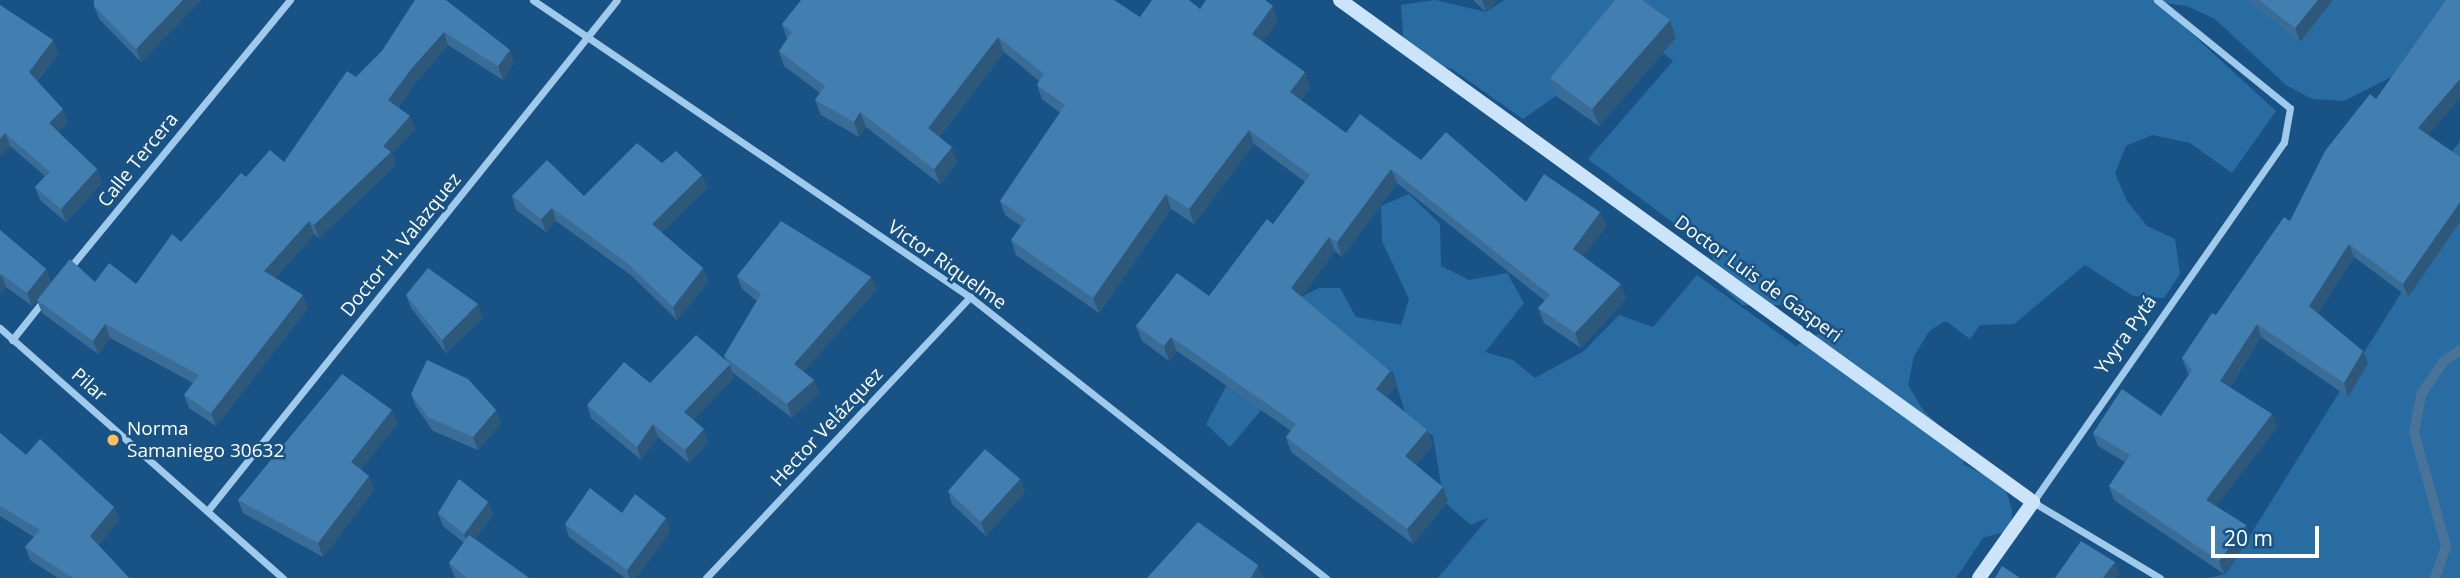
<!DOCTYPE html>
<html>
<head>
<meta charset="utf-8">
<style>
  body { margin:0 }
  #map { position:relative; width:2460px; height:578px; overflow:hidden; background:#195385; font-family:"Open Sans",sans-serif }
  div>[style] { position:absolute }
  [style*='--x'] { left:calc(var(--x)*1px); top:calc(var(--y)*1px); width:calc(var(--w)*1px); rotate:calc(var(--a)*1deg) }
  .green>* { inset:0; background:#296ca2 }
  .stream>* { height:10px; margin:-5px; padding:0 5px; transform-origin:5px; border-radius:5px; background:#497398 }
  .street>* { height:7px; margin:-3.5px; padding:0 3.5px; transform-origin:3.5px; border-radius:3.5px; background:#a0caec }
  .secondary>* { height:14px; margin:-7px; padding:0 7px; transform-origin:7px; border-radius:7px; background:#cce4f9 }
  .wall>* { inset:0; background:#396c96 }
  .shaded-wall>* { inset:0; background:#2e587a }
  .building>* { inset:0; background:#427eaf }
  .dots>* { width:19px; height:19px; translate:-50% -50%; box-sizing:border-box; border:4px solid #195385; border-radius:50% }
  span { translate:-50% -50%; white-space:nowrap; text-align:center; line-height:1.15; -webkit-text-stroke:5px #195385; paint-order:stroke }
  .street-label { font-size:19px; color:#fff }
  .poi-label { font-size:19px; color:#fff }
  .left { translate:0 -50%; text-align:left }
  .scale { position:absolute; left:2211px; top:526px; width:108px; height:32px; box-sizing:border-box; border:4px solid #fff; border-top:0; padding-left:9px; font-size:21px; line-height:24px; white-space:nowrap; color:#fff; -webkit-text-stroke:5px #195385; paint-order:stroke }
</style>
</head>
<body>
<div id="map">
  <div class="green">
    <i style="clip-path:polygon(1435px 0,1486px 12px,1504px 0,2460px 0,2417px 64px,2344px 101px,2312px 99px,2286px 85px,2215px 19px,2187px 6px,2157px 2px,2276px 111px,2232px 173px,2190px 143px,2152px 135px,2126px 146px,2115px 173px,2127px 201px,2147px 226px,2175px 239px,2180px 274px,2164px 298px,2133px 296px,2085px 265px,2014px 324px,1980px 325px,1970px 339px,1946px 321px,1930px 330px,1914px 356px,1908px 385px,1923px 410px,1967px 453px,1963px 464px,2004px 484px,2012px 510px,2011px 530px,1983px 538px,1956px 578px,1438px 578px,1489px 517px,1471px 525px,1444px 502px,1433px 436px,1407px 419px,1393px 373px,1370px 356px,1277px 391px,1230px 447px,1206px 424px,1239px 362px,1291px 302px,1319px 288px,1340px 288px,1356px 317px,1401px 325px,1409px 299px,1382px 241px,1381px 206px,1409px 194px,1440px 224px,1441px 266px,1469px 280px,1507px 273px,1524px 303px,1485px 352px,1513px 360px,1535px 378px,1584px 351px,1619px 315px,1653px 327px,1697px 275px,1796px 346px,1820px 333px,1784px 305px,1742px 305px,1720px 285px,1711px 251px,1588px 159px,1673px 61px,1655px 46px,1569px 69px,1556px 96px,1523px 119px,1452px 69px,1422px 61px,1403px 36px,1401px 5px)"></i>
    <i style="clip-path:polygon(2460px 142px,2460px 578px,2208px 578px,2226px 574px,2449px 216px,2452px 151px)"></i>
  </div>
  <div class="stream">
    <i style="--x:2435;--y:578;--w:34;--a:-71"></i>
    <i style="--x:2446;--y:546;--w:118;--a:-105.7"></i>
    <i style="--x:2414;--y:432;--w:38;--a:-79"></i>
    <i style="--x:2421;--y:395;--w:40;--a:-56"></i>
    <i style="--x:2443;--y:362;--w:21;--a:-35"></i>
  </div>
  <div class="street">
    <i style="--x:533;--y:0;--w:528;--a:34.2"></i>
    <i style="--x:970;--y:297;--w:454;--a:38.3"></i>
    <i style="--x:2157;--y:0;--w:171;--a:39.1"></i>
    <i style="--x:2290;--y:108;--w:35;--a:100"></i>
    <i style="--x:2284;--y:142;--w:439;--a:124.9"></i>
    <i style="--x:2033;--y:502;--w:148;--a:30.9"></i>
    <i style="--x:68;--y:270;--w:350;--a:-50.6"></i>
    <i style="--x:0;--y:328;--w:378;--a:41.5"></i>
    <i style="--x:12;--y:340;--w:50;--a:-51.5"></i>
    <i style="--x:209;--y:509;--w:652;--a:-51.29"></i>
    <i style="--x:706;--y:578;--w:386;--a:-46.8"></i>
  </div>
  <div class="secondary">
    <i style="--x:1340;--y:0;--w:856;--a:35.92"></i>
    <i style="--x:2033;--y:502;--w:93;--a:125.4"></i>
  </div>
  <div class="wall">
    <i style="clip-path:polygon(94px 0,201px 0,141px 62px,99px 19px,94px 6px)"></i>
    <i style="clip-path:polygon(415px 0,514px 63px,503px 80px,448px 45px,417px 81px,398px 107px,415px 129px,392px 154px,396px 165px,319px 238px,314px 234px,275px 278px,308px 308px,216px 426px,189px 408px,184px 395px,193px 383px,110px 338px,98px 354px,42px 313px,37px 300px,95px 282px,136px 284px,181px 242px,246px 177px,284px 162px,356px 77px,382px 51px)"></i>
    <i style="clip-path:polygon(1473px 0,1498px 0,1486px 12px)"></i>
    <i style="clip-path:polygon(2247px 0,2333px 0,2300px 42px)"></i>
    <i style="clip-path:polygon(0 5px,53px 40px,58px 54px,37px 81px,68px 123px,58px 132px,97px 169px,102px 183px,66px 222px,40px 200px,35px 187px,45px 176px,10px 146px,0 157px)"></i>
    <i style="clip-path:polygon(1200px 9px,1278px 21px,1262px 42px,1310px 87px,1301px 100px,1346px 133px,1421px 160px,1526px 202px,1600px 212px,1606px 227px,1583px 256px,1626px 299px,1581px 348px,1544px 323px,1538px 308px,1545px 301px,1397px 183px,1342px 257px,1335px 251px,1301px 296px,1390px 371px,1396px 386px,1387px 397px,1427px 430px,1432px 445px,1416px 465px,1448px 501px,1413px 544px,1291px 452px,1286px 437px,1291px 431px,1177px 351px,1169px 361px,1142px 341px,1136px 326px,1209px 296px,1273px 224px,1305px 182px,1254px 144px,1194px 224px,1171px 209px,1099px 313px,1016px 255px,1011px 240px,1021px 226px,1005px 215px,1000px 201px,1060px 113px,1042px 99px,1037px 85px,1039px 81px,1004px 52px,939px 137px,957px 162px,940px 184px,866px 127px,859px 137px,821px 115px,815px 100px,820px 93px,784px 66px,779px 51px,787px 39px,782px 24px,1140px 17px)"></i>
    <i style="clip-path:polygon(1670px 20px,1676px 38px,1599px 126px,1556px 96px,1550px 78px)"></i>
    <i style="clip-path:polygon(2376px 99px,2428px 135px,2408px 297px,2354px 257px,2318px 313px,2368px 364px,2348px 397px,2261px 337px,2230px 387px,2277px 427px,2216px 506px,2246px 525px,2250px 538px,2224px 574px,2114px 500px,2109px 486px,2125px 462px,2098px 446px,2093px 433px,2161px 416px,2189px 375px,2187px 371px,2182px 358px,2290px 221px)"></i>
    <i style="clip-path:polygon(662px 163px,702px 175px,707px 188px,661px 233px,703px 268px,708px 282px,677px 320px,632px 276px,556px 221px,546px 232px,516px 210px,512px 196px,584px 196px)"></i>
    <i style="clip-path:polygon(0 230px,46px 269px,51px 282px,32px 306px,6px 287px,0 294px)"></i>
    <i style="clip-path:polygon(737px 276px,871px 277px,876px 290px,803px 372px,814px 380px,818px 393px,792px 418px,732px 372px,734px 378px,693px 420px,708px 442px,689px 463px,658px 437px,641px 460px,591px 418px,587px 405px,650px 383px,726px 361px,724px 356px,757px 301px,742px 289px)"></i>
    <i style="clip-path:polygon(406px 295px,483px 318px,446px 353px,411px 308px)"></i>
    <i style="clip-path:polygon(411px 394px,496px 410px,501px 423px,478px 450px,433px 431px,416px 407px)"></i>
    <i style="clip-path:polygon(397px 424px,360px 470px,369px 476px,374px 490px,323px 557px,243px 513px,238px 500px)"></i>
    <i style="clip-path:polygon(0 433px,26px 455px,114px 507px,119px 520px,98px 545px,129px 578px,58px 578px,30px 560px,25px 547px,34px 537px,0 516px)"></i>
    <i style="clip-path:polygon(1020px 479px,1025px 492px,986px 536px,952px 504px,948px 491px)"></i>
    <i style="clip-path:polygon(488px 502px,493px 515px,475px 539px,529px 578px,456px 578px,454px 576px,449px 563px,464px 543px,443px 526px,438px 513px)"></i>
    <i style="clip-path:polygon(622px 513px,670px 531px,636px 578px,625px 578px,569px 537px,565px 524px)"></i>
  </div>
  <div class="shaded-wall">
    <i style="clip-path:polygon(183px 0,201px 0,141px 62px,136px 49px)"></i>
    <i style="clip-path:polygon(1482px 0,1498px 0,1486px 12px)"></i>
    <i style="clip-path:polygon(2318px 0,2333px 0,2300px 42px,2295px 28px)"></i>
    <i style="clip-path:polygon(1273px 6px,1278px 21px,1257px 49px,1252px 34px)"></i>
    <i style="clip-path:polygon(1670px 20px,1676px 38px,1599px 126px,1592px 109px)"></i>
    <i style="clip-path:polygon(444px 32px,448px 45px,417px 81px,393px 113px,388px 100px,412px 68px)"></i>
    <i style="clip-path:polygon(998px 37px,1004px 52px,934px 143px,928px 128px)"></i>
    <i style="clip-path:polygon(53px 40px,58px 54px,33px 85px,29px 72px)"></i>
    <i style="clip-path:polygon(510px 50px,514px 63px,503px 80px,498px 66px)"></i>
    <i style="clip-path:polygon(1305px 72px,1310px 87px,1296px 107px,1290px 92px)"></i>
    <i style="clip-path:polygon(2460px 79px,2460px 98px,2423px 141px,2418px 128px)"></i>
    <i style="clip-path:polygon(63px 109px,68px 123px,54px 137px,49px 123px)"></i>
    <i style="clip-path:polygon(860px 112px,866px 127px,859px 137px,854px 122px)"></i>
    <i style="clip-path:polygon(410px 116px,415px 129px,392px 154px,396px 165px,319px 238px,314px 225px)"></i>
    <i style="clip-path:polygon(1249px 130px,1254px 144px,1194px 224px,1189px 209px)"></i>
    <i style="clip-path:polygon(5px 133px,10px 146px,0 157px,0 139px)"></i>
    <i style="clip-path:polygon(952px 147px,957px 162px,940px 184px,934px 169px)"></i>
    <i style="clip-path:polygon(97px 169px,102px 183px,66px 222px,61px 209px)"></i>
    <i style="clip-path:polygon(1391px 169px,1397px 183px,1342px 257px,1337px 242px)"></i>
    <i style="clip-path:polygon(702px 175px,707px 188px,656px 238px,652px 224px)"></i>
    <i style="clip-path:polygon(1166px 194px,1171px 209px,1099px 313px,1093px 298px)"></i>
    <i style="clip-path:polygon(2460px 202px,2460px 222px,2408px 297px,2403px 284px)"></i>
    <i style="clip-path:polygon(552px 208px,556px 221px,546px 232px,541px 219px)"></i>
    <i style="clip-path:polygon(1600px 212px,1606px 227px,1578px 263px,1573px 249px)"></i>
    <i style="clip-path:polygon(309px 221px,314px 234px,269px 284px,264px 271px)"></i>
    <i style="clip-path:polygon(1329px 237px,1335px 251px,1297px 303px,1291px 288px)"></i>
    <i style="clip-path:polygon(2349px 244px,2354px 257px,2314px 319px,2309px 306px)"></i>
    <i style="clip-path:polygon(703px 268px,708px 282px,677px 320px,673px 307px)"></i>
    <i style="clip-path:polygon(46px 269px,51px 282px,32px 306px,27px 293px)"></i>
    <i style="clip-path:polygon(1px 274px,6px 287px,0 294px,0 276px)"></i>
    <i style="clip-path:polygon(871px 277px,876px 290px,798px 378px,794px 364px)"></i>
    <i style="clip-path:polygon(1621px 284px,1626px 299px,1581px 348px,1575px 333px)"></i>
    <i style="clip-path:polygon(303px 295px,308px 308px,216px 426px,211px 413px)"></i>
    <i style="clip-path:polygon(478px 304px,483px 318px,446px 353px,442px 340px)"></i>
    <i style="clip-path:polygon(105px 324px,110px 338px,98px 354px,93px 341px)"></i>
    <i style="clip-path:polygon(2257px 324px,2261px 337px,2225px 394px,2220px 381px)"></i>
    <i style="clip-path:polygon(1171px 337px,1177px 351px,1169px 361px,1164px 346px)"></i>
    <i style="clip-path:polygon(2363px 351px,2368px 364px,2348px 397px,2344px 383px)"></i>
    <i style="clip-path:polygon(730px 364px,734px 378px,689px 425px,684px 412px)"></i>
    <i style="clip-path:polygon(1390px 371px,1396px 386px,1381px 404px,1376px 389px)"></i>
    <i style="clip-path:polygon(814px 380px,818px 393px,792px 418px,787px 404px)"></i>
    <i style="clip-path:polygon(392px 410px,397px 424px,356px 476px,351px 462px)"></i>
    <i style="clip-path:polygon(496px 410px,501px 423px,478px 450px,473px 437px)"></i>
    <i style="clip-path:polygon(2272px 414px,2277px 427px,2211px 513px,2206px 500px)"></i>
    <i style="clip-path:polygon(653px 424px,658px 437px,641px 460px,637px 447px)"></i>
    <i style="clip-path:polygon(704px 429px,708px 442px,689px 463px,685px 450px)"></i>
    <i style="clip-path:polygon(1427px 430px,1432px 445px,1411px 471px,1405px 456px)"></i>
    <i style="clip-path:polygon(369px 476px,374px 490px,323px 557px,318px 543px)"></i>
    <i style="clip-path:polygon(1020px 479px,1025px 492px,986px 536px,981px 522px)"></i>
    <i style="clip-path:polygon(1443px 487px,1448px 501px,1413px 544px,1407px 529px)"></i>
    <i style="clip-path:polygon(488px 502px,493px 515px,469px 547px,464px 534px)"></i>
    <i style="clip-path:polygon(114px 507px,119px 520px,95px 550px,90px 536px)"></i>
    <i style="clip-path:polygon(666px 518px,670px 531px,636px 578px,630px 578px,627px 570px)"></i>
    <i style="clip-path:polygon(2246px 525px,2250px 538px,2224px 574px,2219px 561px)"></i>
    <i style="clip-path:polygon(2115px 562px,2119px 575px,2117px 578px,2103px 578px)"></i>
    <i style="clip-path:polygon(1258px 565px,1263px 578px,1251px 578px)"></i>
  </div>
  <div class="building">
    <i style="clip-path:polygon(94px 0,183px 0,136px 49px,94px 6px)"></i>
    <i style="clip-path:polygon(415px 0,446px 0,510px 50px,498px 66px,444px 32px,412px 68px,388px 100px,410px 116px,383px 146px,391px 152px,314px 225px,309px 221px,264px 271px,303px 295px,211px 413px,184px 395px,199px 375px,105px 324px,93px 341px,37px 300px,70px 259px,95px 282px,109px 263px,136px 284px,172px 234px,181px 242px,241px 173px,246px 177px,270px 150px,284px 162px,347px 71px,356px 77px,382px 51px)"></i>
    <i style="clip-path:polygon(801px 0,1114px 0,1140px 17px,1152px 0,1189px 0,1200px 9px,1206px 0,1265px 0,1273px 6px,1252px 34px,1305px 72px,1290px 92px,1346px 133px,1360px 114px,1421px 160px,1446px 132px,1526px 202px,1544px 174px,1600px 212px,1573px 249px,1621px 284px,1575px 333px,1538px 308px,1550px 295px,1391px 169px,1337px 242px,1329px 237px,1291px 288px,1390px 371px,1376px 389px,1427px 430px,1405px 456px,1443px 487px,1407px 529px,1286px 437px,1296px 424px,1171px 337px,1164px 346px,1136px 326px,1177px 273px,1209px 296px,1267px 219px,1273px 224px,1310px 175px,1249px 130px,1189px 209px,1166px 194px,1093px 298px,1011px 240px,1026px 219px,1000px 201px,1065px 105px,1037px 85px,1044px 74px,998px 37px,928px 128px,952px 147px,934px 169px,860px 112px,854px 122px,815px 100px,825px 86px,779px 51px,792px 32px,782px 24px)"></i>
    <i style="clip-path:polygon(1615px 0,1642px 0,1670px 20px,1592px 109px,1550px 78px)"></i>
    <i style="clip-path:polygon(2259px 0,2318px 0,2295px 28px)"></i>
    <i style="clip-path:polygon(2446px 0,2460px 0,2460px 79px,2418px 128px,2460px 157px,2460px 202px,2403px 284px,2349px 244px,2309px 306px,2363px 351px,2344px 383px,2257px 324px,2220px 381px,2272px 414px,2206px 500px,2246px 525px,2219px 561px,2109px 486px,2130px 455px,2093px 433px,2122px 389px,2161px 416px,2192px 370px,2182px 358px,2212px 313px,2216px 315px,2284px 217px,2290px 221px,2325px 151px,2370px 94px,2376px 99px)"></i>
    <i style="clip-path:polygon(0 5px,53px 40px,29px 72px,63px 109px,49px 123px,97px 169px,61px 209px,35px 187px,50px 172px,5px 133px,0 139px)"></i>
    <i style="clip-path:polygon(637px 143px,662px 163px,676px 151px,702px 175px,652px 224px,703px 268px,673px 307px,627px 263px,552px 208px,541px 219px,512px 196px,547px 160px,584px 196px)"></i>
    <i style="clip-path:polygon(781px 221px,871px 277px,794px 364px,814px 380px,787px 404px,724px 356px,761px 294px,737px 276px)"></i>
    <i style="clip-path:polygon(0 230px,46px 269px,27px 293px,1px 274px,0 276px)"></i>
    <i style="clip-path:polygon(428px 268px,478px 304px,442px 340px,406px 295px)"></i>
    <i style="clip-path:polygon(696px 335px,730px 364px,684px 412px,704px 429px,685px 450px,653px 424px,637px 447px,587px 405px,624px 362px,650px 383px)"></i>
    <i style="clip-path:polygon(427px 360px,468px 379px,496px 410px,473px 437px,428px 417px,411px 394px)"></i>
    <i style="clip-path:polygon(342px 374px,392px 410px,351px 462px,369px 476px,318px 543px,238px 500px)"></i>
    <i style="clip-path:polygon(0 433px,26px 455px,40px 439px,114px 507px,90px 536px,129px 578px,73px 578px,25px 547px,40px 530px,0 506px)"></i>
    <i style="clip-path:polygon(985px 449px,1020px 479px,981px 522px,948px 491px)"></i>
    <i style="clip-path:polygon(459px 479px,488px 502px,464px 534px,438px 513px)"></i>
    <i style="clip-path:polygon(590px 488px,622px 513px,635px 494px,666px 518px,627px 570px,565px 524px)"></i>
    <i style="clip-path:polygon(1198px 522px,1258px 565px,1251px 578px,1147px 578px)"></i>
    <i style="clip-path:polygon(469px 535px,529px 578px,467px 578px,449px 563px)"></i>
    <i style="clip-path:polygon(2081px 541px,2115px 562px,2103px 578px,2055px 578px)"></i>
    <i style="clip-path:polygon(2002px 566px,2020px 578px,1995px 578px)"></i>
  </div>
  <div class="dots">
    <i style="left:113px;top:440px;background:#ffbf5b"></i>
  </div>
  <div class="street-label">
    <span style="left:138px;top:160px;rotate:-51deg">Calle Tercera</span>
    <span style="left:401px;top:245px;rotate:-51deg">Doctor H. Valazquez</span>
    <span style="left:947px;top:265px;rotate:35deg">Victor Riquelme</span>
    <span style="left:1758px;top:279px;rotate:36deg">Doctor Luis de Gasperi</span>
    <span style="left:2126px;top:335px;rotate:-55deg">Yvyra Pytá</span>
    <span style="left:89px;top:385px;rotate:41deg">Pilar</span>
    <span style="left:827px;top:427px;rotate:-47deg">Hector Velázquez</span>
  </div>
  <div class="poi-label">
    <span class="left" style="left:127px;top:440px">Norma<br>Samaniego 30632</span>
  </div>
  <div class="scale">20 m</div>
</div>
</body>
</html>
